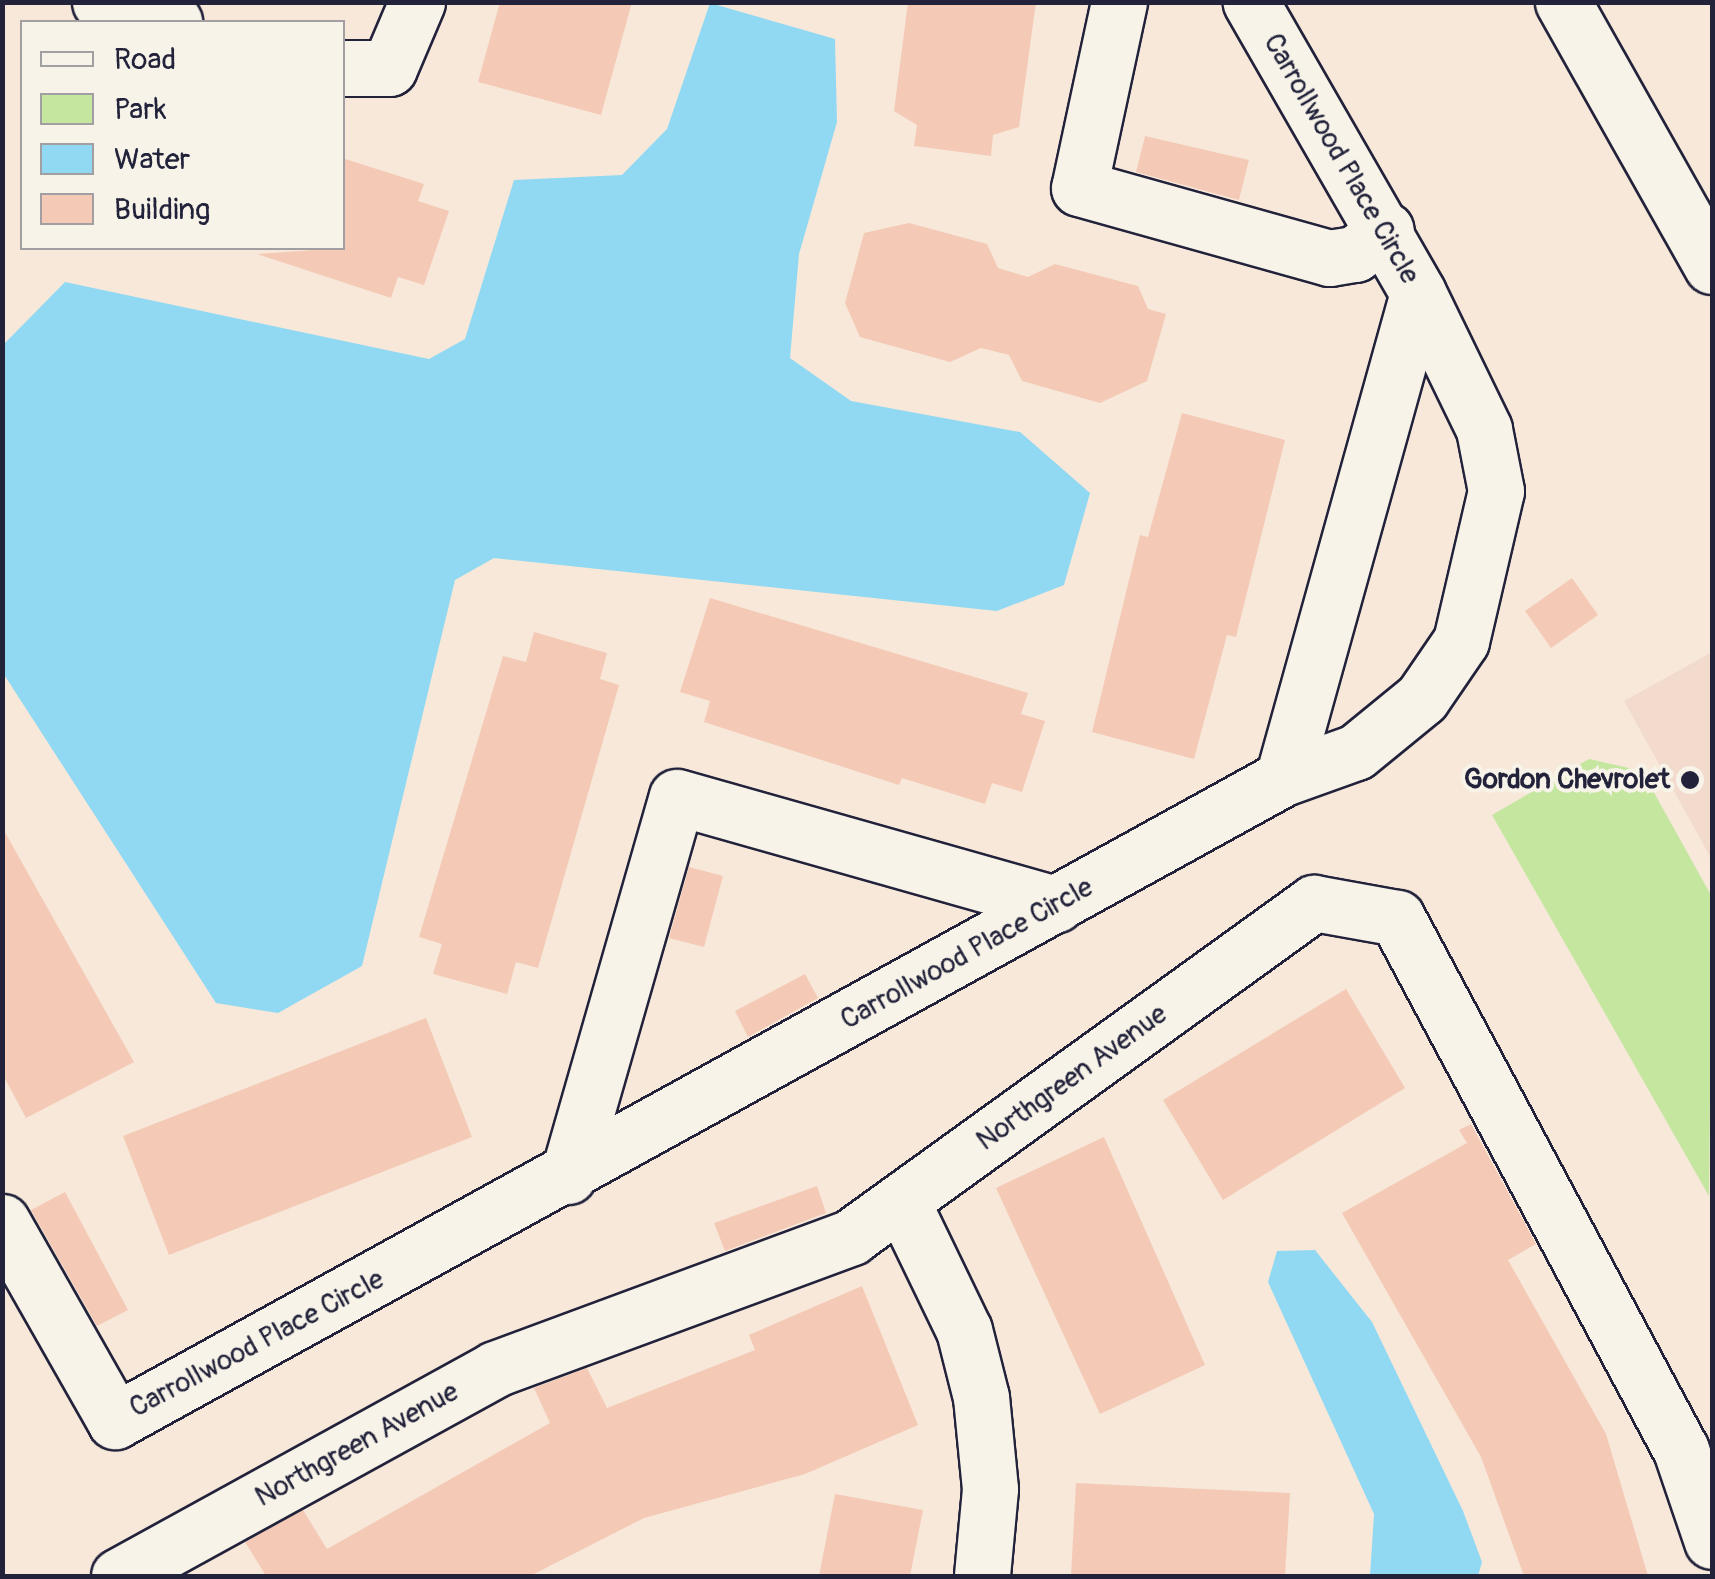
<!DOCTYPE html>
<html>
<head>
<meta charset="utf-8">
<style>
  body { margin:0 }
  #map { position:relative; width:1715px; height:1579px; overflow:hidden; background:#f7e8da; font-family:Pangolin,sans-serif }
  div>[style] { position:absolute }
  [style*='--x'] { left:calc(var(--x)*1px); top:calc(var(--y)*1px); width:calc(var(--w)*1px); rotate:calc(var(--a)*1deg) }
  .built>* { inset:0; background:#f2dbcc }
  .green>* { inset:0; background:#c4e69f }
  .water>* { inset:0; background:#91d9f3 }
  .building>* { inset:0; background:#f4cab6 }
  .roads { filter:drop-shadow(2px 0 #22223b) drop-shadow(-2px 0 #22223b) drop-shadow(0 2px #22223b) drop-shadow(0 -2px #22223b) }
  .minor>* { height:55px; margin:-27.5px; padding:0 27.5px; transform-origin:27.5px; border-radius:27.5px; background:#f7f3e8 }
  .dots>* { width:28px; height:28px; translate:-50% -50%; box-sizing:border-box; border:5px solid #f7f3e8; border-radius:50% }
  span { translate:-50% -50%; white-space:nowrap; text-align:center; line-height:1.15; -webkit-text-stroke:8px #f7f3e8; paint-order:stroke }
  .street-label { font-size:28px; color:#22223b }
  .poi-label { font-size:28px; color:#22223b; font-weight:700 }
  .right { translate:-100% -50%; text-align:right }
  .frame { position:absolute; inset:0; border:5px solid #22223b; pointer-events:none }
  .legend { position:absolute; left:20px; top:20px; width:325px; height:230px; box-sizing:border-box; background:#f7f3e8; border:2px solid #a29fa3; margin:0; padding:12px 18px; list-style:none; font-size:30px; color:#22223b }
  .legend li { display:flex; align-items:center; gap:20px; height:50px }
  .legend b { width:50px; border:2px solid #a29fa3 }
</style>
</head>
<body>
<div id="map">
  <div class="built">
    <i style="clip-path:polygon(1712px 652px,1712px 860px,1624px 701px)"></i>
  </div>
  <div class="green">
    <i style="clip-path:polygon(1589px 759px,1642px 771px,1712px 897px,1709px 1196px,1492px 815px)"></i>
  </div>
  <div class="water">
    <i style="clip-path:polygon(710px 3px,835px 39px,837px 122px,799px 254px,790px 358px,851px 401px,1020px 432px,1090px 493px,1064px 585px,997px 611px,494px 558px,455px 580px,362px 966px,278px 1013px,216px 1003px,3px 673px,3px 345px,65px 282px,429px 359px,465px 339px,514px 180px,622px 175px,667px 129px)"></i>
    <i style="clip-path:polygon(1315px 1250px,1372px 1322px,1463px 1511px,1482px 1562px,1478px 1576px,1370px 1576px,1374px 1514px,1268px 1282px,1277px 1251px)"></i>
  </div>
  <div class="building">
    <i style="clip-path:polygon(500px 2px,632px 2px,601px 115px,478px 82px)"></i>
    <i style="clip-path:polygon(908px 2px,1036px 2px,1019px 127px,993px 135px,991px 156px,914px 146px,917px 125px,894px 111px)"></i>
    <i style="clip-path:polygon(1145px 136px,1249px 160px,1239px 200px,1136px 172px)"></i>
    <i style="clip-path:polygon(342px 158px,424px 184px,418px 201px,449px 211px,424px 285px,398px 277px,391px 298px,257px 254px,342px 248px)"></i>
    <i style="clip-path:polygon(909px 223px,987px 244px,998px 268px,1028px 277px,1055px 264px,1138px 286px,1148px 309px,1166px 314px,1147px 381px,1100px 403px,1022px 381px,1009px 355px,981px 348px,950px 362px,860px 337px,845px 303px,864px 233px)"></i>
    <i style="clip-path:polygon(1182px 413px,1285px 440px,1236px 637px,1227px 635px,1194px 759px,1092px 732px,1140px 535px,1148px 537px)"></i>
    <i style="clip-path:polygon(1572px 578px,1598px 615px,1551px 648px,1525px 611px)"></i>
    <i style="clip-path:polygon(710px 598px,1028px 693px,1021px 714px,1045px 721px,1022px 792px,992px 783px,985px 804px,902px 778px,899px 785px,704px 722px,710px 701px,680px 692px)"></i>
    <i style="clip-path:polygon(534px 632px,607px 653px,600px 679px,619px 685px,538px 968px,516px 962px,507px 994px,433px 974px,442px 944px,419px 937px,503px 656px,526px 662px)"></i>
    <i style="clip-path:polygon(2px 827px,134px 1062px,26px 1118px,2px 1073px)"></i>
    <i style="clip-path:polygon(689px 867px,723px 876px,704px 947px,669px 938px)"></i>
    <i style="clip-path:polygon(805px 974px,818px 998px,748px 1037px,735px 1011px)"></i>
    <i style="clip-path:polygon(1346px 989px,1405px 1088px,1223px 1200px,1163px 1100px)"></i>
    <i style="clip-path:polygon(426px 1018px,472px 1137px,169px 1255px,123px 1136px)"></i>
    <i style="clip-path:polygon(1471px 1124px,1536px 1244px,1508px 1260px,1606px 1434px,1648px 1576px,1524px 1576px,1481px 1457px,1342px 1213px,1467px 1143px,1459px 1130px)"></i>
    <i style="clip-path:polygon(1104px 1137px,1205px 1365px,1100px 1414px,996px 1188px)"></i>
    <i style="clip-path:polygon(817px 1186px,826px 1213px,725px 1251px,714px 1223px)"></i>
    <i style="clip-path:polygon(65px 1192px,128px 1310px,97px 1326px,31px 1210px)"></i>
    <i style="clip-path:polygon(862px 1286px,918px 1425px,805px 1474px,644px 1518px,530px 1576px,266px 1576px,245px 1542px,303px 1510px,327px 1549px,550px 1423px,534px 1388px,587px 1368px,607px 1408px,755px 1350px,749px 1335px)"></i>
    <i style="clip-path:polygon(1076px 1483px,1290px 1493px,1285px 1576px,1071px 1576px)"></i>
    <i style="clip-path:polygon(835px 1494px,923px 1510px,910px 1576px,819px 1576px)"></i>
  </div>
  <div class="roads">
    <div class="minor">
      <i style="--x:100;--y:2;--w:77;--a:15.1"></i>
      <i style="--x:1119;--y:2;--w:190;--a:102.1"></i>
      <i style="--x:1079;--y:188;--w:260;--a:15.6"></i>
      <i style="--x:1329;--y:258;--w:26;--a:-9"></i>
      <i style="--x:1355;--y:254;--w:39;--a:-38"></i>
      <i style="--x:1563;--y:2;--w:303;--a:60.6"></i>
      <i style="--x:342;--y:68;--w:47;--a:0"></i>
      <i style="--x:389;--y:68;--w:72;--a:-67"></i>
      <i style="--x:1283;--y:778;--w:77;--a:-19.6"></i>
      <i style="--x:1356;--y:752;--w:85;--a:-39.3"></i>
      <i style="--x:1422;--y:698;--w:69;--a:-55.6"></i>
      <i style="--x:1461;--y:641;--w:154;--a:-76.9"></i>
      <i style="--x:1496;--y:491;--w:63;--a:-101"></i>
      <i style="--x:1484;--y:429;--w:151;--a:-115.9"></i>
      <i style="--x:568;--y:1176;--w:394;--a:-74"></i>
      <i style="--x:677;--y:797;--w:394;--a:15.8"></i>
      <i style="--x:902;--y:1202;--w:142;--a:64.2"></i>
      <i style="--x:964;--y:1330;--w:69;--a:75.8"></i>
      <i style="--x:981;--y:1397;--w:92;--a:84.4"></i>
      <i style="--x:990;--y:1489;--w:87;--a:95.3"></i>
      <i style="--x:2;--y:1222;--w:229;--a:60.4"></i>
      <i style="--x:115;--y:1421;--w:1333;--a:-28.83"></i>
      <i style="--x:1283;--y:778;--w:503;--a:-74.45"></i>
      <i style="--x:1418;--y:293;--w:336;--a:-119.9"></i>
      <i style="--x:119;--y:1576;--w:429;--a:-28.8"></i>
      <i style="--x:495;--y:1369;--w:380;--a:-20.3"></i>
      <i style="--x:851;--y:1237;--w:571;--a:-35.81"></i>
      <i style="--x:1314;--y:903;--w:84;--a:10.2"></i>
      <i style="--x:1397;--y:918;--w:603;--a:61.91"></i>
      <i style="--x:1681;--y:1450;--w:96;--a:71.2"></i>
    </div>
  </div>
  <div class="dots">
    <i style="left:1690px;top:780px;background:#22223b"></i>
  </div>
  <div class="street-label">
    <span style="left:1341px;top:159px;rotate:60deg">Carrollwood Place Circle</span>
    <span style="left:967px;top:954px;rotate:-29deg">Carrollwood Place Circle</span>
    <span style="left:1072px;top:1078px;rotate:-36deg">Northgreen Avenue</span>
    <span style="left:257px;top:1344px;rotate:-28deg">Carrollwood Place Circle</span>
    <span style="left:357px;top:1445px;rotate:-29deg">Northgreen Avenue</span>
  </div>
  <div class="poi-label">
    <span class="right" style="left:1670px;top:780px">Gordon Chevrolet</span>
  </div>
  <div class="frame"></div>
  <ul class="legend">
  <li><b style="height:12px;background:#f7f3e8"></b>Road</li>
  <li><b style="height:28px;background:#c4e69f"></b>Park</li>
  <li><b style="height:28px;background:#91d9f3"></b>Water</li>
  <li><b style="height:28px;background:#f4cab6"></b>Building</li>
  </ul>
</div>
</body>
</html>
